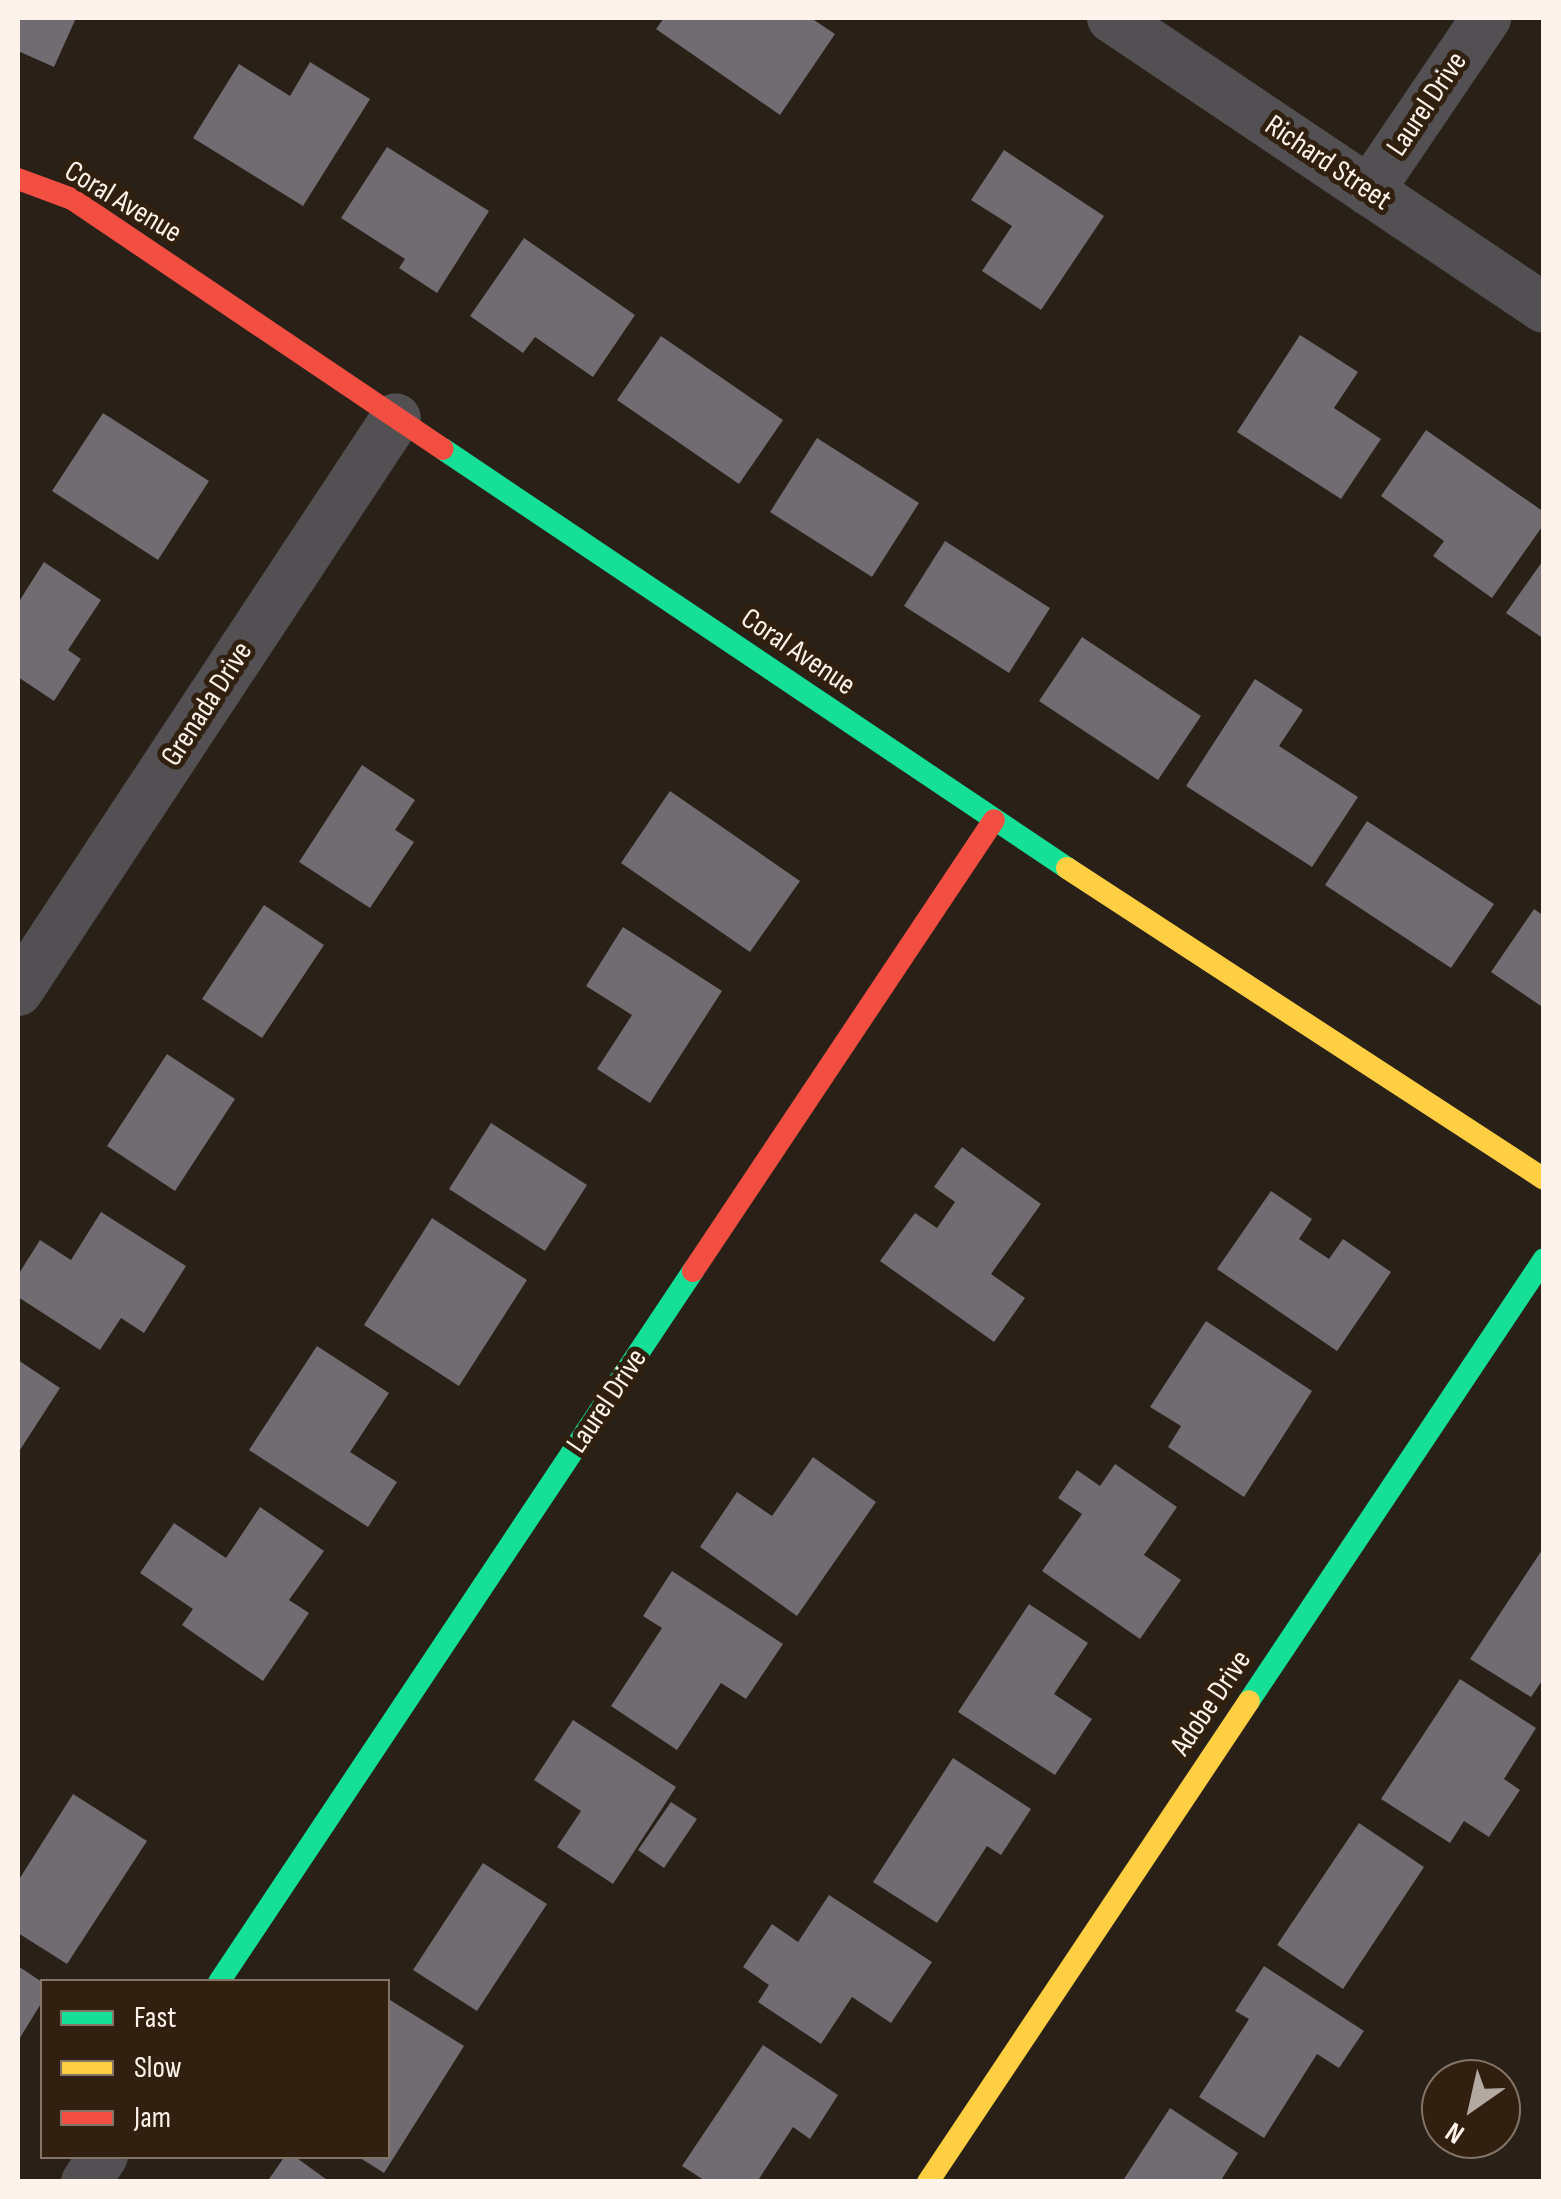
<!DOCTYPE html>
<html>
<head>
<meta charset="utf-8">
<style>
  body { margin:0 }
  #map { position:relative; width:1561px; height:2199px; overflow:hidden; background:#292017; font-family:"Sofia Sans Condensed",sans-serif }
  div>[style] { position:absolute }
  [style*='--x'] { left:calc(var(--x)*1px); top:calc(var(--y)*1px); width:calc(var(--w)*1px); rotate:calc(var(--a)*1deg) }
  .building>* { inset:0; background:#716b72 }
  .street>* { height:50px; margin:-25px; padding:0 25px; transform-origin:25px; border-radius:25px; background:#525052 }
  .fast>* { height:22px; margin:-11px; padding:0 11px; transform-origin:11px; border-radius:11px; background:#16e098 }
  .slow>* { height:22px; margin:-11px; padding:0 11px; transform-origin:11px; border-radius:11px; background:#ffcf43 }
  .jam>* { height:22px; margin:-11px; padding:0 11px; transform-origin:11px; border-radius:11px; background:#f24e42 }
  span { translate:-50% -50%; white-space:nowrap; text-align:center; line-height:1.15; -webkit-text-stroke:10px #311f0f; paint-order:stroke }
  .street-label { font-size:30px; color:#fdf3eb }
  .frame { position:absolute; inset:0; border:20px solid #fdf3eb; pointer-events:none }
  .legend { position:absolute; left:40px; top:1979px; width:350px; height:180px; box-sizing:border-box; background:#311f0f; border:2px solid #837467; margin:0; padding:12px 18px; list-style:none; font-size:30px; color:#fdf3eb }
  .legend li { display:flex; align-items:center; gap:20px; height:50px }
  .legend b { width:50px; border:2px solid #837467 }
  .north { position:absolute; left:1421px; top:2059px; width:100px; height:100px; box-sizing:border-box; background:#311f0f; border:2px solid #837467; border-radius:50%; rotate:214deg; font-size:28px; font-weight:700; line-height:40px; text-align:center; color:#fdf3eb }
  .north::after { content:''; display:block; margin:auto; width:35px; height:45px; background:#b3a9a1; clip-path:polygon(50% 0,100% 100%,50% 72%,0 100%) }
</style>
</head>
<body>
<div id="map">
  <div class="building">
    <i style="clip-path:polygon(18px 18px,76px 18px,54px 67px,18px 51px)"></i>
    <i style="clip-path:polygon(664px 18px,811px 18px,835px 34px,780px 115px,656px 29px)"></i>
    <i style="clip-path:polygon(310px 62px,370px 99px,303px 206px,193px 138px,239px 64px,290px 96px)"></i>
    <i style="clip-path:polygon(387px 147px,489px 211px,437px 293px,399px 268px,405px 259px,341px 218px)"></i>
    <i style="clip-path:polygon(1004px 150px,1104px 216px,1041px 310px,982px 271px,1012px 226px,971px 200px)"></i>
    <i style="clip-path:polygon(524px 238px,635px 315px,593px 377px,535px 337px,523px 353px,470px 316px)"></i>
    <i style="clip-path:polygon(1300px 335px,1358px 372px,1334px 408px,1381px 439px,1341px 499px,1237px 432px)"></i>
    <i style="clip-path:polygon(661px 336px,783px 420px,739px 484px,617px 400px)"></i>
    <i style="clip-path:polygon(103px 413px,209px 481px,158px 560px,52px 491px)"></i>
    <i style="clip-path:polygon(1426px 430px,1544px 512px,1544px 524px,1492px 598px,1433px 556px,1444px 541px,1381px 496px)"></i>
    <i style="clip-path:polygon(817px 438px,919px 503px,872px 577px,770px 512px)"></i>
    <i style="clip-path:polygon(945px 541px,1050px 608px,1009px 673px,904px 606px)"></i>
    <i style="clip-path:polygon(1544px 559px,1544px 639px,1506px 613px)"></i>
    <i style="clip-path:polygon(44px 562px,101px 600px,68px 650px,81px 659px,54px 701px,18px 677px,18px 603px)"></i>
    <i style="clip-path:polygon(1082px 637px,1201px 716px,1158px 780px,1039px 701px)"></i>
    <i style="clip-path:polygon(1255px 679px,1303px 710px,1279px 746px,1358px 797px,1312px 867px,1186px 786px)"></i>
    <i style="clip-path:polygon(362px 765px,415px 800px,395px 830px,414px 842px,370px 908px,299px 862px)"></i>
    <i style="clip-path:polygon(670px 791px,800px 881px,750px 952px,621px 863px)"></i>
    <i style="clip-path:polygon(1367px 821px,1494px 904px,1451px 968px,1325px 885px)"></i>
    <i style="clip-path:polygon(264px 905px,324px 945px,262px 1038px,202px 999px)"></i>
    <i style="clip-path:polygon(1534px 909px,1544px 916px,1544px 1008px,1491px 972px)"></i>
    <i style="clip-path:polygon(623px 927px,722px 991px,650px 1103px,597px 1069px,632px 1015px,586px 986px)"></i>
    <i style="clip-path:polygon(167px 1054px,235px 1099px,175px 1191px,107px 1146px)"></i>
    <i style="clip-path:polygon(491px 1123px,587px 1185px,545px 1251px,449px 1189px)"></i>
    <i style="clip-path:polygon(962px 1147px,1041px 1204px,991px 1274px,1025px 1298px,994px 1342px,880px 1261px,915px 1213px,937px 1228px,955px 1202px,934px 1187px)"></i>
    <i style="clip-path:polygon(1271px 1191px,1312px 1219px,1299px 1239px,1329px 1259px,1343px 1239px,1391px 1272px,1337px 1351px,1217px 1269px)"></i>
    <i style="clip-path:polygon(101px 1212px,186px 1266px,144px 1333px,121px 1318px,100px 1350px,18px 1297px,18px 1275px,40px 1240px,71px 1260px)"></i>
    <i style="clip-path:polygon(432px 1218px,527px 1280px,459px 1386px,364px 1325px)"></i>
    <i style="clip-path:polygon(1206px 1321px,1312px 1391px,1244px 1497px,1168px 1447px,1181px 1426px,1150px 1407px)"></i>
    <i style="clip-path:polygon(317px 1346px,389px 1393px,350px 1452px,397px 1482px,368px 1527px,249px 1450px)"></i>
    <i style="clip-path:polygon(18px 1360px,60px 1388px,18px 1453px)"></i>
    <i style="clip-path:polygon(813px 1457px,876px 1502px,797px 1616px,700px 1547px,737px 1492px,772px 1516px)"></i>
    <i style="clip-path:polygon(1115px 1464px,1177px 1507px,1144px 1555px,1181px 1580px,1140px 1639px,1042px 1571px,1082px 1514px,1058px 1498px,1077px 1470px,1100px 1486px)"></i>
    <i style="clip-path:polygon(260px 1507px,324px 1551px,289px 1600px,309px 1613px,263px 1681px,182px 1625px,193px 1609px,140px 1573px,174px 1523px,226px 1558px)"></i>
    <i style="clip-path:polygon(1544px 1547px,1544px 1678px,1531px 1697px,1470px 1659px)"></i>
    <i style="clip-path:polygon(672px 1571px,783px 1644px,746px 1699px,721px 1683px,677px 1750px,611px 1706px,662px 1628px,643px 1616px)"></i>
    <i style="clip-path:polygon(1029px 1604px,1088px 1643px,1054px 1694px,1092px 1719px,1055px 1775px,958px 1712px)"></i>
    <i style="clip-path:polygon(1460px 1679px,1536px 1728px,1504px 1779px,1520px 1790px,1489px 1837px,1464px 1821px,1450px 1843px,1381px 1799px)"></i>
    <i style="clip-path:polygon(573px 1720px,676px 1787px,613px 1884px,557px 1847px,581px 1811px,534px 1780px)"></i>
    <i style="clip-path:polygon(953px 1758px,1031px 1809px,1001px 1855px,987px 1846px,937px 1923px,873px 1882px)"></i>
    <i style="clip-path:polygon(73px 1794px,147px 1841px,67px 1964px,18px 1933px,18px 1881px)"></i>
    <i style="clip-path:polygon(671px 1802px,697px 1819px,664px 1868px,638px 1850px)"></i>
    <i style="clip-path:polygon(1359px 1823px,1424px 1867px,1343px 1989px,1277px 1945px)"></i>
    <i style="clip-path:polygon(483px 1863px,547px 1904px,477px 2011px,413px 1970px)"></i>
    <i style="clip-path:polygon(829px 1895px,932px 1962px,891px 2023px,852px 1997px,821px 2044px,758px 2002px,769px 1985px,743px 1967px,772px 1924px,798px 1942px)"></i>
    <i style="clip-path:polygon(18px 1966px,42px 1982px,42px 2002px,18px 2041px)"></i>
    <i style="clip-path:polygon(1264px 1966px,1364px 2031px,1339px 2068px,1317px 2054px,1264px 2138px,1199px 2097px,1249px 2019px,1235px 2011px)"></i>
    <i style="clip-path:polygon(390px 2000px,464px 2046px,384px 2173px,357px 2156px,388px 2156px)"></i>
    <i style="clip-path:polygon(763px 2045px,838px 2095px,810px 2139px,793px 2127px,757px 2182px,707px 2182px,682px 2166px)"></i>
    <i style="clip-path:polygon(1170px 2108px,1238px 2153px,1220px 2182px,1122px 2182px)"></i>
    <i style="clip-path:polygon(285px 2156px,294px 2156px,330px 2182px,267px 2182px)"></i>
  </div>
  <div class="street">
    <i style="--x:1112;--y:18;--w:520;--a:33.87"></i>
    <i style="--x:1369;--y:191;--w:209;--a:-55.9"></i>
    <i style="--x:18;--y:991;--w:686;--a:-56.59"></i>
    <i style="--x:86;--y:2182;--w:31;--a:-57"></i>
  </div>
  <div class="fast">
    <i style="--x:443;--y:449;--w:752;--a:33.88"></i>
    <i style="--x:1249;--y:1701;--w:531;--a:-56.28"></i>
    <i style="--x:219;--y:1982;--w:855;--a:-56.31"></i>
  </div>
  <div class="slow">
    <i style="--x:1067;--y:868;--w:569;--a:33.1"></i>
    <i style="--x:928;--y:2182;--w:578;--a:-56.28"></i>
  </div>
  <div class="jam">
    <i style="--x:18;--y:179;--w:58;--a:20.3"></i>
    <i style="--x:72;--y:199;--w:447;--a:34"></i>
    <i style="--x:693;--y:1271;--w:542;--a:-56.28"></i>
  </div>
  <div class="street-label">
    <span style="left:1427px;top:104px;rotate:-56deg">Laurel Drive</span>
    <span style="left:1328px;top:163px;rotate:34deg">Richard Street</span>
    <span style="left:123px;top:202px;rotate:31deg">Coral Avenue</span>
    <span style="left:798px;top:652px;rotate:34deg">Coral Avenue</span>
    <span style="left:207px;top:704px;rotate:-57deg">Grenada Drive</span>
    <span style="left:607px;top:1401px;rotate:-56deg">Laurel Drive</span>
    <span style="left:1211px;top:1703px;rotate:-56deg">Adobe Drive</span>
  </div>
  <div class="frame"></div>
  <ul class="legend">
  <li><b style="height:12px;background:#16e098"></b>Fast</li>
  <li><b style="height:12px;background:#ffcf43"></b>Slow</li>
  <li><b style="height:12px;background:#f24e42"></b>Jam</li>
  </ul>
  <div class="north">N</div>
</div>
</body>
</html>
